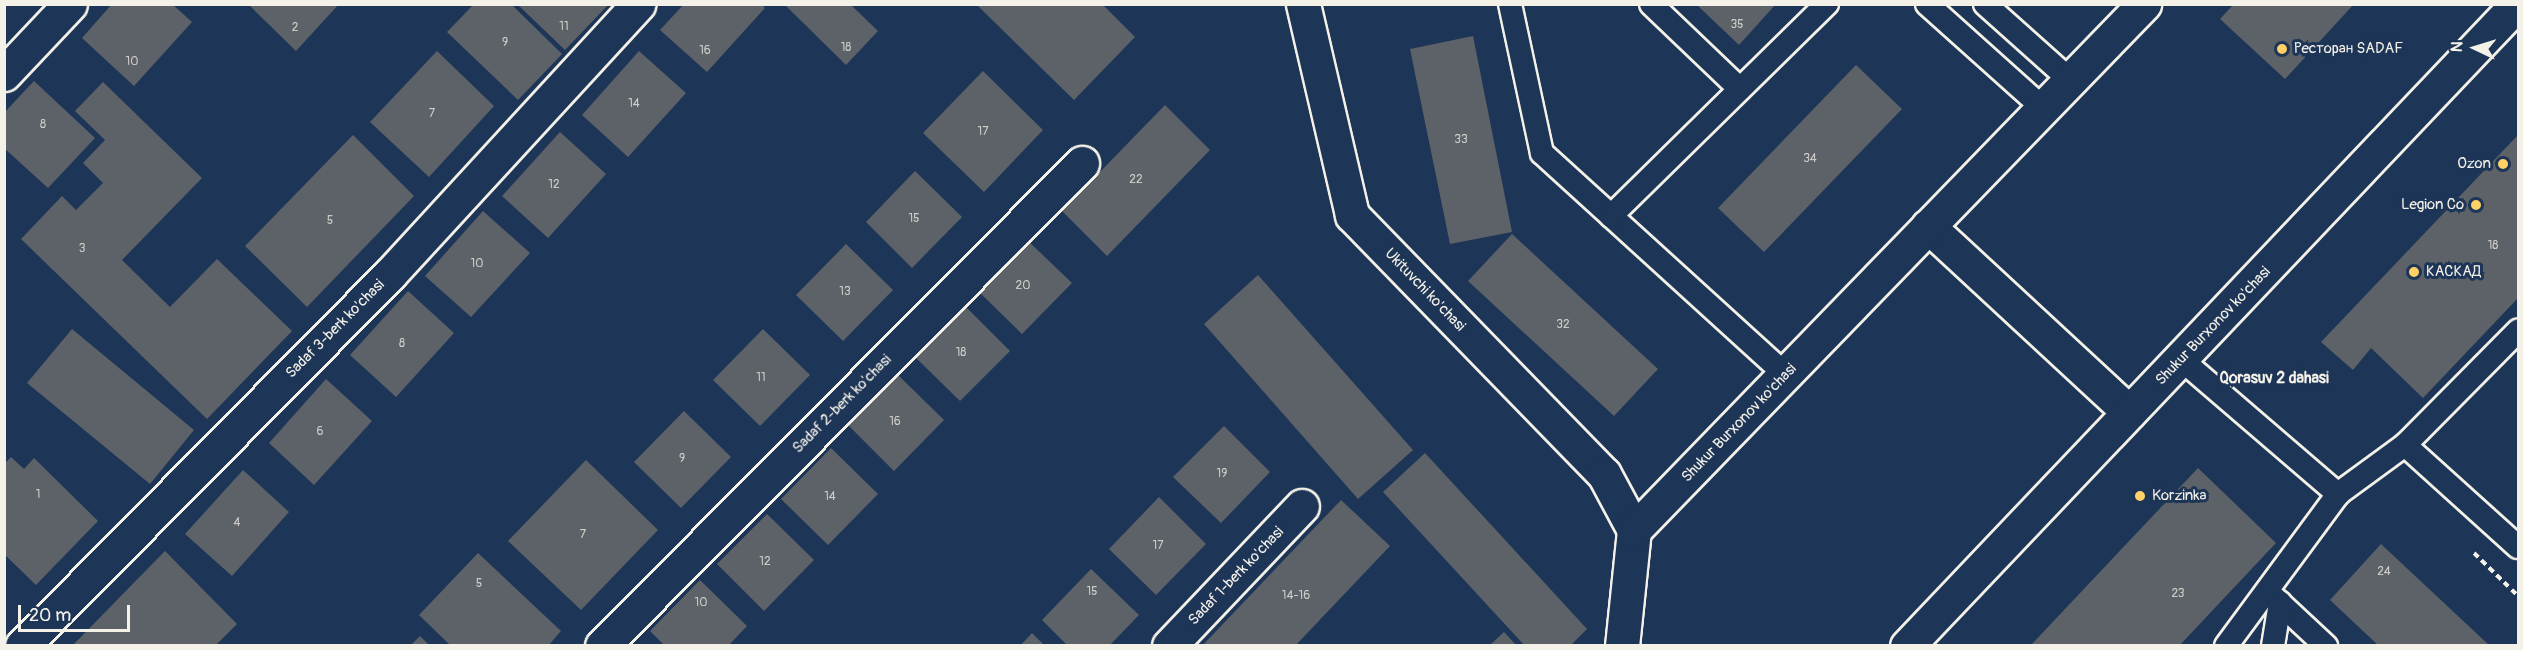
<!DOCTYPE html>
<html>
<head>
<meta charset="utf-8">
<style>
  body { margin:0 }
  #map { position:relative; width:2523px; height:650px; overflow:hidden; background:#1d3557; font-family:Pangolin,sans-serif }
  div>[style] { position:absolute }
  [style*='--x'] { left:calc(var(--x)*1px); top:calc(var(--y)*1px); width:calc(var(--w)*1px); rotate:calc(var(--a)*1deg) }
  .building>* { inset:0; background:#5d6268 }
  .path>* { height:4px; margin-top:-2px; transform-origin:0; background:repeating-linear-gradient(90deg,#f4f1e8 0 6px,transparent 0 10.5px) }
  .roads { filter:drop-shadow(2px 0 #f4f1e8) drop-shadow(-2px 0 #f4f1e8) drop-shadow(0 2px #f4f1e8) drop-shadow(0 -2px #f4f1e8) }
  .service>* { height:22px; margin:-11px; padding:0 11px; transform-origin:11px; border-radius:11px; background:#1d3557 }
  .minor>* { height:33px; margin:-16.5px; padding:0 16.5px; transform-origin:16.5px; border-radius:16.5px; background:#1d3557 }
  .tertiary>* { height:33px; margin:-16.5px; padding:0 16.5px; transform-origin:16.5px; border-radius:16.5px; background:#1d3557 }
  .dots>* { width:16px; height:16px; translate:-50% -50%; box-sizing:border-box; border:3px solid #1d3557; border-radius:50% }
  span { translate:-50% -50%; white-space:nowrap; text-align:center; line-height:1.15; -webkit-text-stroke:6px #1d3557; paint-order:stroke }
  .number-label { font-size:12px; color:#cecdc8 }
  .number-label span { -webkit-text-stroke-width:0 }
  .poi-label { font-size:15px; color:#f4f1e8 }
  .left { translate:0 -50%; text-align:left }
  .right { translate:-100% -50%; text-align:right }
  .street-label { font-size:15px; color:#f4f1e8 }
  .neighbourhood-label { font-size:16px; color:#f4f1e8; font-weight:700 }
  .frame { position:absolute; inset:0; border:6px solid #f4f1e8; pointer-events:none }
  .north { position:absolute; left:2445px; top:18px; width:60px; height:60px; -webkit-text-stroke:4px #1d3557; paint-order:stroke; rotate:274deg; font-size:16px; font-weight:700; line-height:24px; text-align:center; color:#f4f1e8 }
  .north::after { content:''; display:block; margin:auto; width:21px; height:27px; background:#f4f1e8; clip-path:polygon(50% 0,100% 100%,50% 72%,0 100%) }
  .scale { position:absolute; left:18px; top:605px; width:112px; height:27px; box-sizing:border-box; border:3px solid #f4f1e8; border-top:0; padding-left:8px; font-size:18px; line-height:21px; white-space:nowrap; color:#f4f1e8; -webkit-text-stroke:4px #1d3557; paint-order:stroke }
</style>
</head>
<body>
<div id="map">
  <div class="building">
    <i style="clip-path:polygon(112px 4px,172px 4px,192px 22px,134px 86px,82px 38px)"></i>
    <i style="clip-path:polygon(248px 4px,339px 4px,296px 51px)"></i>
    <i style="clip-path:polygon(474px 4px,511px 4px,562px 54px,518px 100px,447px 32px)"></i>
    <i style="clip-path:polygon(517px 4px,609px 4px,565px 50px)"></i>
    <i style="clip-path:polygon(684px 4px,761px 4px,765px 8px,707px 72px,660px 30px)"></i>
    <i style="clip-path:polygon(784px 4px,850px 4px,878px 31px,846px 65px)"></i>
    <i style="clip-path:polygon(976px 4px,1102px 4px,1135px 37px,1074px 100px)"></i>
    <i style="clip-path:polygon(1696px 4px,1776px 4px,1739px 45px)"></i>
    <i style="clip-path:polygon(2234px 4px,2354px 4px,2285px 79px,2220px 19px)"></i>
    <i style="clip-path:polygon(1473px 36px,1512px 232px,1450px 244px,1410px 49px)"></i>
    <i style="clip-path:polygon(437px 51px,494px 106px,429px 177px,370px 122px)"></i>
    <i style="clip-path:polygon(639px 51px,686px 93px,628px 157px,582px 115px)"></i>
    <i style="clip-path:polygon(1856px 65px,1902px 109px,1764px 252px,1718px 208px)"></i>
    <i style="clip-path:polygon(983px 71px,1043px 130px,984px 192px,923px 133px)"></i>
    <i style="clip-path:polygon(34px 81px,95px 138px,48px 188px,4px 148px,4px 113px)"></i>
    <i style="clip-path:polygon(103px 82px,202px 178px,122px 260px,170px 307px,217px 259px,292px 331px,207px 419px,21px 239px,62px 196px,76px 210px,103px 183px,83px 163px,105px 140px,75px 111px)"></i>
    <i style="clip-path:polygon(1165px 105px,1210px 150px,1107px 256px,1062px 211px)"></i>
    <i style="clip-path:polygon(560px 132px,606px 174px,548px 238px,502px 196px)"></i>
    <i style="clip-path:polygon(353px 135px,414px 196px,307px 307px,245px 246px)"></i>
    <i style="clip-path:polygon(2518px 135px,2518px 298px,2423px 398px,2371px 348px,2353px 370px,2321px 342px)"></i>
    <i style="clip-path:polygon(915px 171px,962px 217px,912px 268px,866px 222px)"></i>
    <i style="clip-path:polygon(483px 211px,530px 253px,471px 317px,425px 276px)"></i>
    <i style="clip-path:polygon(1512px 234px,1658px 369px,1614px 416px,1468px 281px)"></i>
    <i style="clip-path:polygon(1024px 237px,1072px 283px,1022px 334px,975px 288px)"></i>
    <i style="clip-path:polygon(846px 244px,893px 290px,843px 341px,796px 295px)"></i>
    <i style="clip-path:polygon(1258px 275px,1413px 450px,1358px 499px,1204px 324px)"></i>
    <i style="clip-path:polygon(408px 291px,454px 333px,396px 397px,350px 355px)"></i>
    <i style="clip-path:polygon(963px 304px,1010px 351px,960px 401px,913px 355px)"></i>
    <i style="clip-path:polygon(72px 329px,194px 430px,150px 484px,27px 383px)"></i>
    <i style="clip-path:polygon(763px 329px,810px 375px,760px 426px,713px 380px)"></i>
    <i style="clip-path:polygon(897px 374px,944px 420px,894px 471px,847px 424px)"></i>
    <i style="clip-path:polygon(326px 379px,372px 421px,314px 485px,269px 443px)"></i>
    <i style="clip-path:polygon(684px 411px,731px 457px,681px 508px,634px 462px)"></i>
    <i style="clip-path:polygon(1224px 426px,1270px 472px,1221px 523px,1173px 477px)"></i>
    <i style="clip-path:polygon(831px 448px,878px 494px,828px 545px,781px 499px)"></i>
    <i style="clip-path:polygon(1425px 453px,1587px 629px,1570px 646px,1525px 646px,1383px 492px)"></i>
    <i style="clip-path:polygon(11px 457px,24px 469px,34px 458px,98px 521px,36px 585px,4px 554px,4px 464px)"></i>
    <i style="clip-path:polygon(586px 460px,658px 530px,581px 610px,508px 541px)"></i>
    <i style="clip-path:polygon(2198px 468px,2276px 543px,2179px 646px,2030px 646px)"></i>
    <i style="clip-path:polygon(243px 470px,289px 512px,232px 576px,185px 534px)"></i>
    <i style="clip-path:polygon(1159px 497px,1206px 544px,1156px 595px,1109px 549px)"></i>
    <i style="clip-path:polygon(1341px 500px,1390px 546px,1295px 646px,1202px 646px)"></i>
    <i style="clip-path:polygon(767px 514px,814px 560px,764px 611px,717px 564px)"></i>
    <i style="clip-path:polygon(2381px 544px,2490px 646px,2379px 646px,2330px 600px)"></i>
    <i style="clip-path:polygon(165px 551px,237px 624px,215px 646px,72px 646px)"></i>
    <i style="clip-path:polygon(478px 553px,561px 631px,548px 646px,451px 646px,419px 615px)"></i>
    <i style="clip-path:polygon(1091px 569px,1139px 615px,1109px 646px,1068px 646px,1042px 620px)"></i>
    <i style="clip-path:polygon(700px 580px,747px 626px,728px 646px,665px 646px,650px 631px)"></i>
    <i style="clip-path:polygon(1504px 632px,1517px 646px,1489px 646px)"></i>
    <i style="clip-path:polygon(1032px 633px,1045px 646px,1020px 646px)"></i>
    <i style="clip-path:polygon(420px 636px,430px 646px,410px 646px)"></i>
  </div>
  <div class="path">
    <i style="--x:2474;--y:553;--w:62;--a:44.3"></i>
  </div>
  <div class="roads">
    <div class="service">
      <i style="--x:1510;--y:4;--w:152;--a:77.9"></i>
      <i style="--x:1542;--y:153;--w:330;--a:42.3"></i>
      <i style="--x:1651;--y:4;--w:123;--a:43.7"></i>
      <i style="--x:1927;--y:4;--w:156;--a:41.9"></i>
      <i style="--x:1985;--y:4;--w:114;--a:41.8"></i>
      <i style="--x:1611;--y:216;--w:303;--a:-44.5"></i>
      <i style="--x:2182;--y:360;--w:206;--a:40.7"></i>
      <i style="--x:2405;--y:445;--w:152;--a:42.1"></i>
      <i style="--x:2267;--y:591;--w:81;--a:43"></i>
      <i style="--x:2226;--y:646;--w:189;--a:-53.6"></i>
      <i style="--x:2338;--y:494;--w:83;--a:-36.2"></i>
      <i style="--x:2405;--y:445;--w:161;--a:-45.3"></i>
      <i style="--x:2273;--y:646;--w:44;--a:-80.8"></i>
    </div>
    <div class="minor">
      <i style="--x:1303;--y:4;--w:217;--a:76.9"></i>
      <i style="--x:1352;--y:215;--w:361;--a:45.8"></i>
      <i style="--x:1604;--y:474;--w:64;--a:61.8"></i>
      <i style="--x:4;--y:74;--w:96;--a:-46.7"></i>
      <i style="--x:1928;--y:226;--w:274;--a:42.8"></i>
      <i style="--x:22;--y:646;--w:523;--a:-45.31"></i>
      <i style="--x:390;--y:274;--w:367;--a:-47.4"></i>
      <i style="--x:602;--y:646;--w:681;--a:-45.18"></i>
      <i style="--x:1169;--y:646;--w:193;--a:-46.5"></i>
    </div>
    <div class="tertiary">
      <i style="--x:1622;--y:646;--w:117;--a:-84.1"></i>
      <i style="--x:1634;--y:530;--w:733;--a:-45.88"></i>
      <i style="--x:1907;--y:646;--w:886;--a:-46.46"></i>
    </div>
  </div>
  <div class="dots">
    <i style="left:2282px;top:49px;background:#ffd166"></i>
    <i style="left:2503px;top:164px;background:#ffd166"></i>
    <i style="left:2476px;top:205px;background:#ffd166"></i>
    <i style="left:2414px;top:272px;background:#ffd166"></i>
    <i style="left:2140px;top:496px;background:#ffd166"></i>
  </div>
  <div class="number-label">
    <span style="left:1737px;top:25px">35</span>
    <span style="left:564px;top:27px">11</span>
    <span style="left:295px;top:28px">2</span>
    <span style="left:505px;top:43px">9</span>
    <span style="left:846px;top:48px">18</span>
    <span style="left:705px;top:51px">16</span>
    <span style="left:132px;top:62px">10</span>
    <span style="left:634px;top:104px">14</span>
    <span style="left:432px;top:114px">7</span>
    <span style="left:43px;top:125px">8</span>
    <span style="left:983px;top:132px">17</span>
    <span style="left:1461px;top:140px">33</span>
    <span style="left:1810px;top:159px">34</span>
    <span style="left:1136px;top:180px">22</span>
    <span style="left:554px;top:185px">12</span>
    <span style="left:914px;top:219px">15</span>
    <span style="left:330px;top:221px">5</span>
    <span style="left:2493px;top:246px">18</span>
    <span style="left:82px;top:249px">3</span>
    <span style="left:477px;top:264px">10</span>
    <span style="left:1023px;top:286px">20</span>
    <span style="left:845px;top:292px">13</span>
    <span style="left:1563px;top:325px">32</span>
    <span style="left:402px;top:344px">8</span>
    <span style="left:961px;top:353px">18</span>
    <span style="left:761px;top:378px">11</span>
    <span style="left:895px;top:422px">16</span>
    <span style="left:320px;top:432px">6</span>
    <span style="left:682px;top:459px">9</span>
    <span style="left:1222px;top:474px">19</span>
    <span style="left:38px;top:495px">1</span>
    <span style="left:830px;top:497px">14</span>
    <span style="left:237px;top:523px">4</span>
    <span style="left:583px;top:535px">7</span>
    <span style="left:1158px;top:546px">17</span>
    <span style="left:765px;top:562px">12</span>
    <span style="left:2384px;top:572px">24</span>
    <span style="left:479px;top:584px">5</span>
    <span style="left:1092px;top:592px">15</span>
    <span style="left:2178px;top:594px">23</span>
    <span style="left:1296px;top:596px">14-16</span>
    <span style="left:701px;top:603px">10</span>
  </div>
  <div class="poi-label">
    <span class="left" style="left:2294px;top:49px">Ресторан SADAF</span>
    <span class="right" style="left:2491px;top:164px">Ozon</span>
    <span class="right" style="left:2464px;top:205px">Legion Co</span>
    <span class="left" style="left:2426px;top:272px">КАСКАД</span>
    <span class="left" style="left:2152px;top:496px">Korzinka</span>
  </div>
  <div class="street-label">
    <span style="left:1425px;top:290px;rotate:46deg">Ukituvchi ko'chasi</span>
    <span style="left:2213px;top:326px;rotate:-46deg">Shukur Burxonov ko'chasi</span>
    <span style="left:335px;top:329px;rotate:-45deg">Sadaf 3-berk ko'chasi</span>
    <span style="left:842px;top:404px;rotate:-45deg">Sadaf 2-berk ko'chasi</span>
    <span style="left:1739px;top:423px;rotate:-46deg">Shukur Burxonov ko'chasi</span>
    <span style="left:1236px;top:576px;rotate:-46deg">Sadaf 1-berk ko'chasi</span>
  </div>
  <div class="neighbourhood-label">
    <span style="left:2274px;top:378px">Qorasuv 2 dahasi</span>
  </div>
  <div class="frame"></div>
  <div class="north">N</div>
  <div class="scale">20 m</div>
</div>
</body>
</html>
